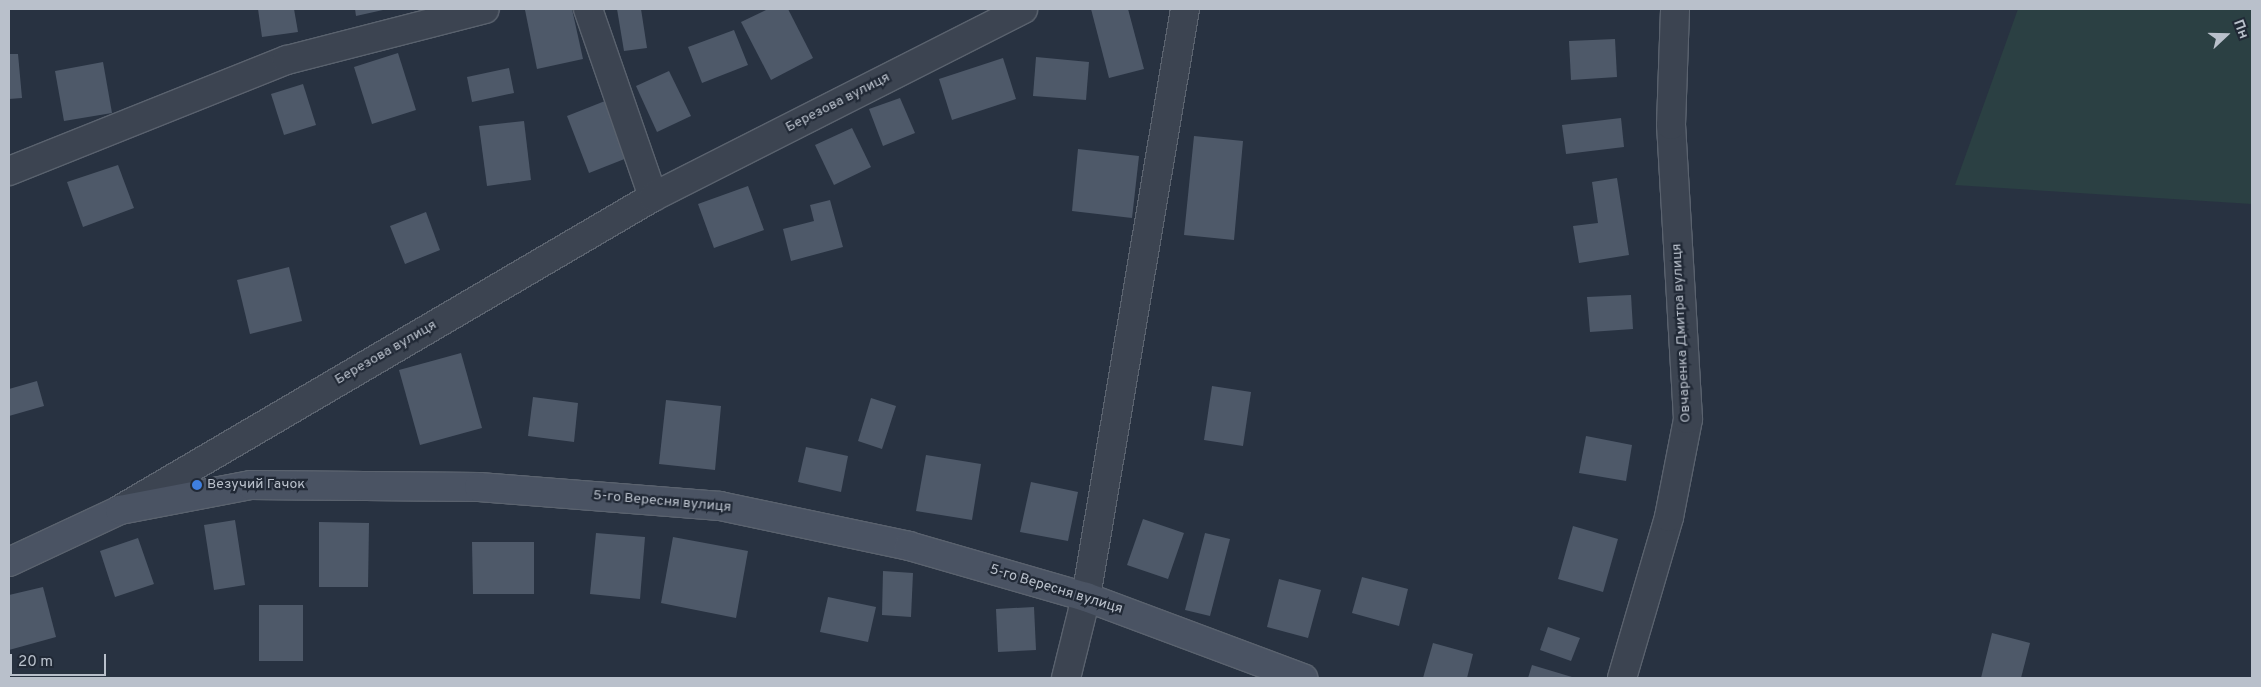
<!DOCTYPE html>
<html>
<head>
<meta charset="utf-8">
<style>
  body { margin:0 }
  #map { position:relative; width:2261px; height:687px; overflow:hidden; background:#283241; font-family:Overpass,sans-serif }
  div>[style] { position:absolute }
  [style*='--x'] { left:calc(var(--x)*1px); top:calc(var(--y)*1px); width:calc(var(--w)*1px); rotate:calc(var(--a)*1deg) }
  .green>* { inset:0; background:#2b4043 }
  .building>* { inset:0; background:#4e5969 }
  .roads { filter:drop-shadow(1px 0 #5a626e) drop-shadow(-1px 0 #5a626e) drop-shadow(0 1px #5a626e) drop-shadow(0 -1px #5a626e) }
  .street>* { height:28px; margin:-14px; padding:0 14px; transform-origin:14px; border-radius:14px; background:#3c4451 }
  .secondary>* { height:28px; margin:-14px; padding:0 14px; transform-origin:14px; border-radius:14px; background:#4a5363 }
  .dots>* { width:14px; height:14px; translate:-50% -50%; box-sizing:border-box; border:2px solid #212936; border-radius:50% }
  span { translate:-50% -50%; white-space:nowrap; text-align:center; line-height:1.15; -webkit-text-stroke:4.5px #212936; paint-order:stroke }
  .street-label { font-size:14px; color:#b9c0cb }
  .poi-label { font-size:14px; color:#b9c0cb }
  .left { translate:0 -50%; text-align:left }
  .frame { position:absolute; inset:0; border:10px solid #b9c0cb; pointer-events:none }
  .north { position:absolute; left:2201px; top:10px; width:50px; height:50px; -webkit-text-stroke:4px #212936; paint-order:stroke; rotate:69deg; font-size:14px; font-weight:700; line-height:20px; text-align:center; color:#b9c0cb }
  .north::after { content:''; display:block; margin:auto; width:18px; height:22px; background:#b9c0cb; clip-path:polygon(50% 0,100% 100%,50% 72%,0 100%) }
  .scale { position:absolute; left:10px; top:654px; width:96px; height:22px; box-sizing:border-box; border:2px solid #b9c0cb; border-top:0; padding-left:6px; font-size:15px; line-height:18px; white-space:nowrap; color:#b9c0cb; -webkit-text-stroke:4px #212936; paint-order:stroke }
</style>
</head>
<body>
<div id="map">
  <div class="green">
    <i style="clip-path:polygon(2018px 9px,2252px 9px,2252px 204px,1955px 185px)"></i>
  </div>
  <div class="building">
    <i style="clip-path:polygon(258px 9px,294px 9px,298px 32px,262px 37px)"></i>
    <i style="clip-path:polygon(355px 9px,383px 9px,383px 10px,356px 16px)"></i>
    <i style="clip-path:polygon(533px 9px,572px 9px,583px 59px,537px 69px,525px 10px)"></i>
    <i style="clip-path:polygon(617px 9px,641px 9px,647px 48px,624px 51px)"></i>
    <i style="clip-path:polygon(768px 9px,788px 9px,813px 58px,771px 80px,741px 22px)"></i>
    <i style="clip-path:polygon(1091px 9px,1128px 9px,1144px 69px,1109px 78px)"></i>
    <i style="clip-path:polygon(734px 30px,748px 65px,702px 83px,688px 47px)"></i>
    <i style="clip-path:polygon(1615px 39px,1617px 77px,1571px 80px,1569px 41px)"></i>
    <i style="clip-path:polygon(398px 53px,416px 110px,372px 124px,354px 67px)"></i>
    <i style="clip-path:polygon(9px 54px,18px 54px,22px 98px,9px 99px)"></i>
    <i style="clip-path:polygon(1036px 57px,1089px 62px,1086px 100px,1033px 96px)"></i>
    <i style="clip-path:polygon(1003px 58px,1016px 99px,952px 120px,939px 79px)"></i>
    <i style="clip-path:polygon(103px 62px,112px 113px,64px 121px,55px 71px)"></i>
    <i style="clip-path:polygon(509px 68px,514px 93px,472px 102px,467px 77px)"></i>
    <i style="clip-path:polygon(669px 71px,691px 116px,657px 132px,636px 86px)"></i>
    <i style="clip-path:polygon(303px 84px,316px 125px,284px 135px,271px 94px)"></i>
    <i style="clip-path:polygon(900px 98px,915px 133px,883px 146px,869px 109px)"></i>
    <i style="clip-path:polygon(605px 101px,627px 158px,589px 173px,567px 116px)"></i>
    <i style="clip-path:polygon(1621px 118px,1624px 147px,1566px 154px,1562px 125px)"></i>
    <i style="clip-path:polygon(524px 121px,531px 180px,487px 186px,479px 126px)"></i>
    <i style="clip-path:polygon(852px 128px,871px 167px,834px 185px,815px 145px)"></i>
    <i style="clip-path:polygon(1194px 136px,1243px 141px,1234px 240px,1184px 235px)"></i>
    <i style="clip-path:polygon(1078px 149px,1139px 156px,1132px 218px,1072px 211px)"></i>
    <i style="clip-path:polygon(118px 165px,134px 208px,83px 227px,67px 182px)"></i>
    <i style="clip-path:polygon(1617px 178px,1629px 255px,1579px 263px,1573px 226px,1598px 223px,1592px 182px)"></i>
    <i style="clip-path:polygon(748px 186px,764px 230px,714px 248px,698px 204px)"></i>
    <i style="clip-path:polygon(830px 200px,843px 247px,791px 261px,783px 229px,814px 221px,810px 205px)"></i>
    <i style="clip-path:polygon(426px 212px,440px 250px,405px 264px,390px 226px)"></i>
    <i style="clip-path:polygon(289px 267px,302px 321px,250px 334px,237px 280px)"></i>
    <i style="clip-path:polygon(1631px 295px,1633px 329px,1590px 332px,1587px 297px)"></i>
    <i style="clip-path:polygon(461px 353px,482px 428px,420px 445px,399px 370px)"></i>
    <i style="clip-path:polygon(37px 381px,44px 406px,9px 416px,9px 389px)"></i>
    <i style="clip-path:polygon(1212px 386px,1251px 392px,1243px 446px,1204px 440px)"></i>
    <i style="clip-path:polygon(533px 397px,578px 403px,574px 442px,528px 436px)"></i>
    <i style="clip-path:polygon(871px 398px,896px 406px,882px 449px,858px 441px)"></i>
    <i style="clip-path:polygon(666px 400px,721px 406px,715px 470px,659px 464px)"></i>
    <i style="clip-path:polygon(1586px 436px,1632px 445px,1626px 481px,1579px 473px)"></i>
    <i style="clip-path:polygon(806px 447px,848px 456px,841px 492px,798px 482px)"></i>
    <i style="clip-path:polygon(926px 455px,981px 464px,972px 520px,916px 511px)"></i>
    <i style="clip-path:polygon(1031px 482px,1078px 492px,1068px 541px,1020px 532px)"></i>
    <i style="clip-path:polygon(1143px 519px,1184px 533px,1168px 579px,1127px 565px)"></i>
    <i style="clip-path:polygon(235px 520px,245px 585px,214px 590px,204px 525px)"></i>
    <i style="clip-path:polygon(319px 522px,369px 523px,368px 587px,319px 587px)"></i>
    <i style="clip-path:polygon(1573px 526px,1618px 539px,1603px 592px,1558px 579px)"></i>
    <i style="clip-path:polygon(596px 533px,645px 537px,640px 599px,590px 594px)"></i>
    <i style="clip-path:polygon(1205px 533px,1230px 539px,1210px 616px,1185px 610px)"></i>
    <i style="clip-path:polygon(673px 537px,748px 551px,736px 618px,661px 603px)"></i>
    <i style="clip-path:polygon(138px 538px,154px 584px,115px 597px,100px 551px)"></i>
    <i style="clip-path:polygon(472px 542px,534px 542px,534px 594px,473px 594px)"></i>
    <i style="clip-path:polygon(883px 571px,913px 573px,911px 617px,882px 615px)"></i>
    <i style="clip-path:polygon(1362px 577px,1408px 589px,1399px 626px,1352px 613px)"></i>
    <i style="clip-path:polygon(1279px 579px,1321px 590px,1308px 638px,1267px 627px)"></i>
    <i style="clip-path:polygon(43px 587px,56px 637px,9px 650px,9px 595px)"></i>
    <i style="clip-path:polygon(828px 597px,876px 607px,868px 642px,820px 632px)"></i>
    <i style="clip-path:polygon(259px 605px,303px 605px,303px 661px,259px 661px)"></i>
    <i style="clip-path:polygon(1034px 607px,1036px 650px,998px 652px,996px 609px)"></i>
    <i style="clip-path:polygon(1548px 627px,1580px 638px,1571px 661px,1540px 650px)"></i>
    <i style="clip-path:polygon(1992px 633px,2030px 643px,2021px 678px,1981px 678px)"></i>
    <i style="clip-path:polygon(1433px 643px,1473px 654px,1467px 678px,1423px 678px)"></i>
    <i style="clip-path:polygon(1532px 665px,1572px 677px,1571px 678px,1528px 678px)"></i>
  </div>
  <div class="roads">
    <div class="street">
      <i style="--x:588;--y:9;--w:199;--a:70.9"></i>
      <i style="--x:9;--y:171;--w:299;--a:-21.8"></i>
      <i style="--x:287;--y:60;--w:204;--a:-14.4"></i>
      <i style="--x:121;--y:509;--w:617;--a:-30.39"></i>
      <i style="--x:653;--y:197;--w:415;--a:-26.9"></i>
      <i style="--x:1066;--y:678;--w:83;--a:-76.1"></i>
      <i style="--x:1086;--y:597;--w:596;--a:-80.44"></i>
      <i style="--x:1622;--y:678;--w:168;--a:-73.7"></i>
      <i style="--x:1669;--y:517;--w:100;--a:-79"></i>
      <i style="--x:1688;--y:419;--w:294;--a:-93.3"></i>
      <i style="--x:1671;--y:125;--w:116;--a:-88"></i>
    </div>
    <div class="secondary">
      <i style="--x:9;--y:562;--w:123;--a:-25.1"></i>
      <i style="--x:120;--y:510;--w:133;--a:-10.8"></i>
      <i style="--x:251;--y:485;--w:228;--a:0.5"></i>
      <i style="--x:479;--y:487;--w:242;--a:4.5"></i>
      <i style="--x:720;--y:506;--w:193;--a:11.9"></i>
      <i style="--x:909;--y:546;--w:184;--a:16.1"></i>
      <i style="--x:1086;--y:597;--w:232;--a:20.5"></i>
    </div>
  </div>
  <div class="dots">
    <i style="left:197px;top:485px;background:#3f7fe0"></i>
  </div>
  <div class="street-label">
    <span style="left:838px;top:103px;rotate:-27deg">Березова вулиця</span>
    <span style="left:1682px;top:333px;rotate:-93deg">Овчаренка Дмитра вулиця</span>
    <span style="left:386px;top:353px;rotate:-30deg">Березова вулиця</span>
    <span style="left:662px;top:502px;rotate:5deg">5-го Вересня вулиця</span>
    <span style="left:1056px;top:590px;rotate:17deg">5-го Вересня вулиця</span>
  </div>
  <div class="poi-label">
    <span class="left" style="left:207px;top:485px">Везучий Гачок</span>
  </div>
  <div class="frame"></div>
  <div class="north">Пн</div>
  <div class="scale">20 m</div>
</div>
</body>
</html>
